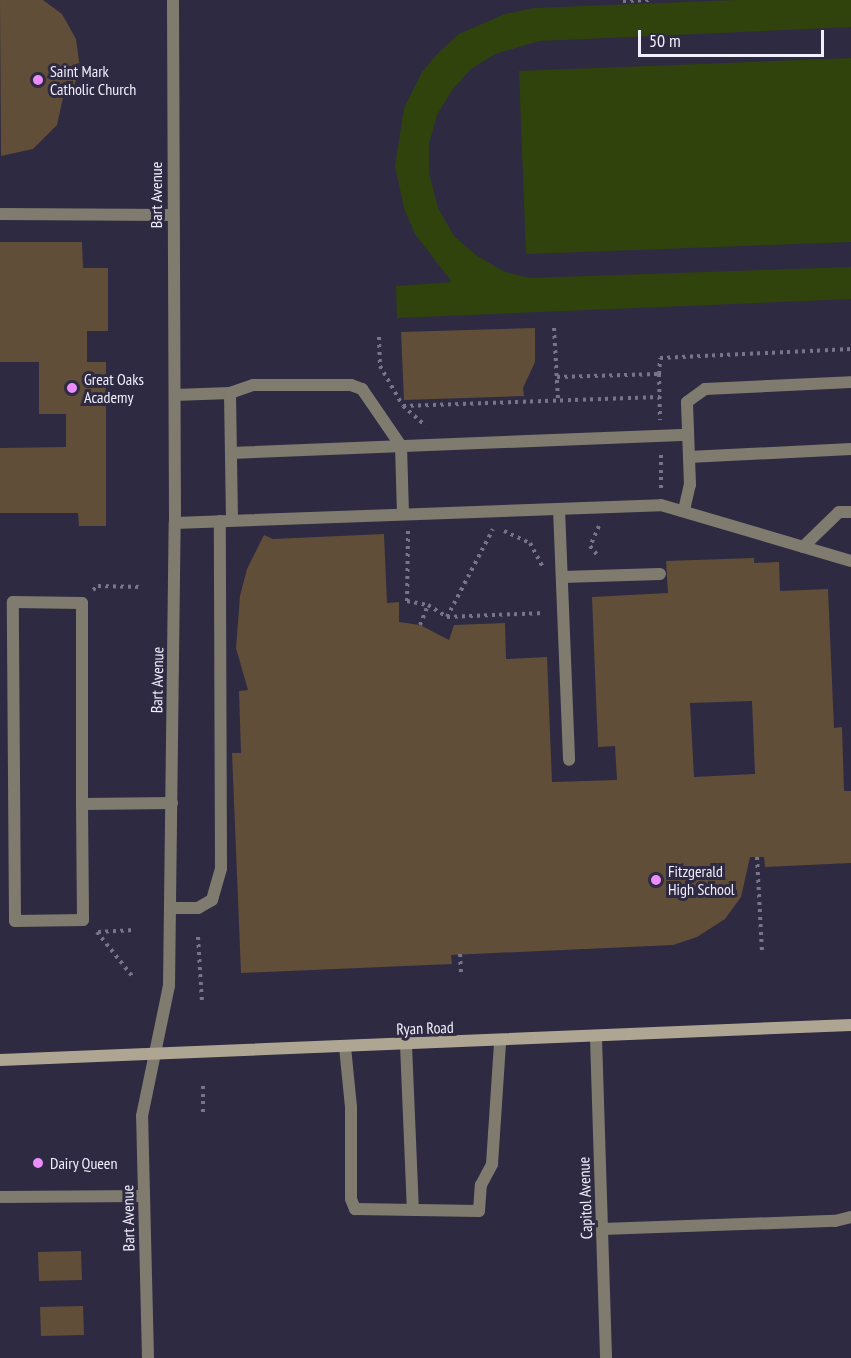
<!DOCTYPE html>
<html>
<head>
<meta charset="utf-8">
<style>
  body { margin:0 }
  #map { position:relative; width:851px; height:1358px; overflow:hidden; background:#2e2a41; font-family:"PT Sans Narrow",sans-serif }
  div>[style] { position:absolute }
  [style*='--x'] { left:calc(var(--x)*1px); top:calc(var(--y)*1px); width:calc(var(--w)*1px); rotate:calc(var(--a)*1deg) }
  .green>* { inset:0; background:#31430c }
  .building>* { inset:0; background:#604e38 }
  .path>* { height:4px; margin-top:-2px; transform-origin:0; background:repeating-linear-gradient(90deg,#797589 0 3px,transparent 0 7.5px) }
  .lane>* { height:12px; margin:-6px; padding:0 6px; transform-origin:6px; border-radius:6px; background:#807b6f }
  .street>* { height:12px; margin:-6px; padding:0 6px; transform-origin:6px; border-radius:6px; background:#807b6f }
  .secondary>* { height:12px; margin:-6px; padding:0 6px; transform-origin:6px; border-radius:6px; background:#aea693 }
  .dots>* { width:16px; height:16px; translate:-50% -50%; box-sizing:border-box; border:3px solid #2e2a41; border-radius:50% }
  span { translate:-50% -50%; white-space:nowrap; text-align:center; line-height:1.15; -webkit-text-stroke:6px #2e2a41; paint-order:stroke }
  .poi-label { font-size:16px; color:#f1eefe }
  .left { translate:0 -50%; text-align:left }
  .street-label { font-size:16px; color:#f1eefe }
  .scale { position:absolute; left:638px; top:30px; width:186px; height:27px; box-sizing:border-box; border:3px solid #f1eefe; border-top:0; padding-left:8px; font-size:18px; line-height:21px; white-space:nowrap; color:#f1eefe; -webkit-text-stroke:4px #2e2a41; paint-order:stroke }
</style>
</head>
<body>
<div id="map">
  <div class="green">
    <i style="clip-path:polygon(737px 0,851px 0,851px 27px,539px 41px,495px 54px,471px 69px,452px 90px,437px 115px,429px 144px,429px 173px,438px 208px,454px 236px,477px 256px,505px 272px,530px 278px,851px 267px,851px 299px,397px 318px,396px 286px,452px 282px,415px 234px,404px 208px,395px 166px,404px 108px,422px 72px,438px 53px,459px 34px,505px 14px,535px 8px)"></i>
    <i style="clip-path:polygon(851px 58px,851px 242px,526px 254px,519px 71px)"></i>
  </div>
  <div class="building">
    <i style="clip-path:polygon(0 0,43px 0,62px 14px,76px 39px,80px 68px,71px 95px,64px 93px,57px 125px,33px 149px,1px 156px)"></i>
    <i style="clip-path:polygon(0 242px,82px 242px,83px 268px,108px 268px,108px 331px,87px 331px,87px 362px,106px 362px,106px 526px,79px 526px,78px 513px,0 513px,0 448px,66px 447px,66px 414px,39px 414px,39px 362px,0 362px)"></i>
    <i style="clip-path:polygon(535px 328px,535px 362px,523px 388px,524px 396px,404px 400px,401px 332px)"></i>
    <i style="clip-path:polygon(evenodd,384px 534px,387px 603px,399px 602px,399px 622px,420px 625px,449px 640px,454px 625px,505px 623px,506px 659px,547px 657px,552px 782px,617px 780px,615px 746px,598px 747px,592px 597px,668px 593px,666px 561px,754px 558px,754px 563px,779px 562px,780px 591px,828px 589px,834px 728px,842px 727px,844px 791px,851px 791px,851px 863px,765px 867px,764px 857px,750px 857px,741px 897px,725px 919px,697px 937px,673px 945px,451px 955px,452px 964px,241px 973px,232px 753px,241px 753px,239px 691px,248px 690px,236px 648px,240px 596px,247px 569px,264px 535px,273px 539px,384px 534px,752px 701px,755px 774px,694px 777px,690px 703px,752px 701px)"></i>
    <i style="clip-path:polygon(81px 1251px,82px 1280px,39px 1281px,38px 1252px)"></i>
    <i style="clip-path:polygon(83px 1306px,84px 1335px,41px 1336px,40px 1307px)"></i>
  </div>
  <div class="path">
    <i style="--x:623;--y:1;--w:27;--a:-2"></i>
    <i style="--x:554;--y:328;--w:72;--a:86.8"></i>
    <i style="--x:379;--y:337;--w:29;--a:88"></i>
    <i style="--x:380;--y:366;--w:46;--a:60.1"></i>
    <i style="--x:403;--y:406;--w:30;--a:41"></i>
    <i style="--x:659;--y:374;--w:16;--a:-86"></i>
    <i style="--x:660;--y:358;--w:191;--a:-2.7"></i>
    <i style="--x:557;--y:377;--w:102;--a:-1.7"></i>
    <i style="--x:659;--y:374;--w:46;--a:88.8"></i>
    <i style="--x:403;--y:406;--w:257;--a:-2"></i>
    <i style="--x:661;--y:455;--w:34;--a:90"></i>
    <i style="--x:599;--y:526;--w:22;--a:114"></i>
    <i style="--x:590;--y:546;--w:14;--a:51"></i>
    <i style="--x:408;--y:531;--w:70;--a:90.8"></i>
    <i style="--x:407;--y:601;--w:21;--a:11"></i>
    <i style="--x:428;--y:605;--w:22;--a:32"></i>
    <i style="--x:447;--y:617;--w:97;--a:-2.4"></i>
    <i style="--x:504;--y:531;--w:29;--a:25"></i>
    <i style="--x:530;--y:543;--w:26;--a:62"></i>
    <i style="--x:93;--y:590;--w:6;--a:-39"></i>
    <i style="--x:98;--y:586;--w:44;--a:1.3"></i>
    <i style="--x:447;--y:617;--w:99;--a:-62.4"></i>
    <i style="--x:420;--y:625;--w:22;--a:-68"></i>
    <i style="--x:757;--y:857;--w:95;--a:87"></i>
    <i style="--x:97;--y:932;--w:56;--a:51.5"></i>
    <i style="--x:98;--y:932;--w:37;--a:-3"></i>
    <i style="--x:198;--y:937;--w:65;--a:86.5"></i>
    <i style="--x:460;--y:954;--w:21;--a:87"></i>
    <i style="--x:203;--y:1086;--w:27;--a:90"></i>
  </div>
  <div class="lane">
    <i style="--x:0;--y:214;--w:173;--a:0.3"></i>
    <i style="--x:230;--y:393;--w:127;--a:89.1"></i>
    <i style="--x:175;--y:395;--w:55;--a:-2.1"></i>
    <i style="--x:230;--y:393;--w:24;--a:-19"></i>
    <i style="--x:253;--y:385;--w:98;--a:0"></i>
    <i style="--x:351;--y:385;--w:12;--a:20"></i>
    <i style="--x:362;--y:389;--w:69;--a:55.6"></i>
    <i style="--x:401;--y:446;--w:68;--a:88.3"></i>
    <i style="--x:231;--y:453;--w:457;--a:-2.3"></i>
    <i style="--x:689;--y:457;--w:162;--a:-2.8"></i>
    <i style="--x:559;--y:509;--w:251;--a:87.7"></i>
    <i style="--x:684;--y:510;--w:26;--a:-77"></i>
    <i style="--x:690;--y:485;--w:83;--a:-92.1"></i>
    <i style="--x:687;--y:402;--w:22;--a:-36"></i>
    <i style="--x:705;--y:389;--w:146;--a:-2.7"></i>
    <i style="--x:175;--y:523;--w:486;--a:-2.1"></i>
    <i style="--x:661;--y:505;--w:198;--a:16.4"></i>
    <i style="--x:803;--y:547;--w:50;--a:-44.2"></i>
    <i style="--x:839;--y:512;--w:12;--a:0"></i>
    <i style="--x:562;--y:577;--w:98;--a:-1.8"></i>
    <i style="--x:82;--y:804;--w:116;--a:89.5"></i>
    <i style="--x:83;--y:920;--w:68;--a:179.2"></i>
    <i style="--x:15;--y:921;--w:319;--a:-90.4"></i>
    <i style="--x:13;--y:602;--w:69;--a:0.8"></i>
    <i style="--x:82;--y:603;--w:201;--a:90"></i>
    <i style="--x:82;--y:804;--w:90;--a:-0.6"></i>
    <i style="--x:170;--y:908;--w:28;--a:0"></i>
    <i style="--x:198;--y:908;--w:16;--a:-30"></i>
    <i style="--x:212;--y:900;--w:33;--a:-74"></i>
    <i style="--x:221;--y:868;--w:347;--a:-90.2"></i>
    <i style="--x:406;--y:1045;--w:165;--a:87.6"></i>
    <i style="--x:345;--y:1047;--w:60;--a:84.3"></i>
    <i style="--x:351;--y:1107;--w:92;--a:90"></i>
    <i style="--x:351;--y:1199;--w:11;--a:68"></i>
    <i style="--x:355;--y:1209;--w:124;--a:0.9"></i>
    <i style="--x:479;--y:1211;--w:26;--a:-86"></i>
    <i style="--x:481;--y:1185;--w:24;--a:-62"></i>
    <i style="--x:492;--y:1164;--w:122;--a:-86.2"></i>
    <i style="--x:0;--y:1197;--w:144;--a:-0.4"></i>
    <i style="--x:602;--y:1229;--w:233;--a:-2"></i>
    <i style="--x:835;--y:1221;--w:16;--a:-14"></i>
  </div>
  <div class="street">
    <i style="--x:596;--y:1038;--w:320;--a:88.2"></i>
    <i style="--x:148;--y:1358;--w:242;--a:-91.4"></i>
    <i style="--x:142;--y:1116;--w:133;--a:-78.3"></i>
    <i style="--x:169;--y:986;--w:463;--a:-89.3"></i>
    <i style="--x:175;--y:523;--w:523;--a:-90.22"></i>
  </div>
  <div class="secondary">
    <i style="--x:0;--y:1060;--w:852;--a:-2.36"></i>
  </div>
  <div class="dots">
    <i style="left:38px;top:80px;background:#eb8dfb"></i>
    <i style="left:72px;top:388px;background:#eb8dfb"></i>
    <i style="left:656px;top:880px;background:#eb8dfb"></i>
    <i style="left:38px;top:1163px;background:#eb8dfb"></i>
  </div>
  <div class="poi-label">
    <span class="left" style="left:50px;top:80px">Saint Mark<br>Catholic Church</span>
    <span class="left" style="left:84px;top:388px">Great Oaks<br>Academy</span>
    <span class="left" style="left:668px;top:880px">Fitzgerald<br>High School</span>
    <span class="left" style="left:50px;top:1163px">Dairy Queen</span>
  </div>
  <div class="street-label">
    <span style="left:156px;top:195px;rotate:-90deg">Bart Avenue</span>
    <span style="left:157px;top:680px;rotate:-89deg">Bart Avenue</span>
    <span style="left:425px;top:1028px;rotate:-2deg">Ryan Road</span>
    <span style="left:585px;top:1198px;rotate:-92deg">Capitol Avenue</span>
    <span style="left:128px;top:1218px;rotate:-91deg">Bart Avenue</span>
  </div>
  <div class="scale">50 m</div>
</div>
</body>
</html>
